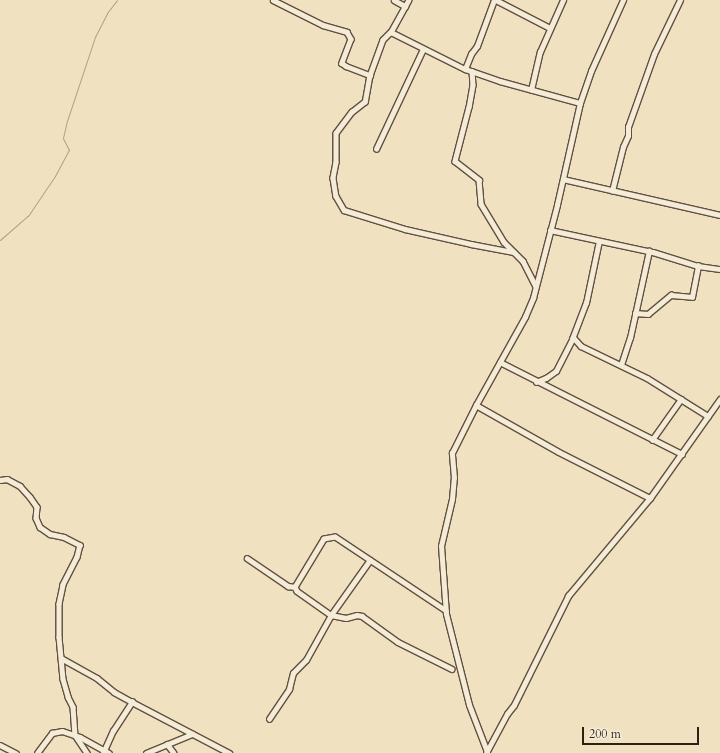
<!DOCTYPE html>
<html>
<head>
<meta charset="utf-8">
<style>
  body { margin:0 }
  #map { position:relative; width:720px; height:753px; overflow:hidden; background:#f0e2c1; font-family:Cardo,serif }
  div>[style] { position:absolute }
  [style*='--x'] { left:calc(var(--x)*1px); top:calc(var(--y)*1px); width:calc(var(--w)*1px); rotate:calc(var(--a)*1deg) }
  .stream>* { height:1px; margin:-0.5px; padding:0 0.5px; transform-origin:0.5px; border-radius:0.5px; background:#afa087 }
  .roads { filter:drop-shadow(1px 0 #615040) drop-shadow(-1px 0 #615040) drop-shadow(0 1px #615040) drop-shadow(0 -1px #615040) }
  .minor>* { height:4.5px; margin:-2.25px; padding:0 2.25px; transform-origin:2.25px; border-radius:2.25px; background:#f5ecd7 }
  span { translate:-50% -50%; white-space:nowrap; text-align:center; line-height:1.15; -webkit-text-stroke:3px #f5ecd7; paint-order:stroke }
  .scale { position:absolute; left:582px; top:727px; width:117px; height:18px; box-sizing:border-box; border:2px solid #311f15; border-top:0; padding-left:5px; font-size:12px; line-height:14px; white-space:nowrap; color:#311f15; -webkit-text-stroke:3px #f5ecd7; paint-order:stroke }
</style>
</head>
<body>
<div id="map">
  <div class="stream">
    <i style="--x:0;--y:240;--w:37;--a:-41"></i>
    <i style="--x:28;--y:216;--w:48;--a:-56"></i>
    <i style="--x:55;--y:176;--w:30;--a:-62"></i>
    <i style="--x:69;--y:150;--w:13;--a:-117"></i>
    <i style="--x:63;--y:138;--w:17;--a:-77"></i>
    <i style="--x:67;--y:121;--w:89;--a:-71.6"></i>
    <i style="--x:95;--y:37;--w:27;--a:-63"></i>
    <i style="--x:107;--y:13;--w:16;--a:-52"></i>
  </div>
  <div class="roads">
    <div class="minor">
      <i style="--x:273;--y:0;--w:56;--a:26.6"></i>
      <i style="--x:323;--y:25;--w:25;--a:16"></i>
      <i style="--x:347;--y:32;--w:8;--a:60"></i>
      <i style="--x:351;--y:39;--w:26;--a:111"></i>
      <i style="--x:342;--y:63;--w:5;--a:37"></i>
      <i style="--x:346;--y:66;--w:26;--a:21"></i>
      <i style="--x:394;--y:0;--w:13;--a:29"></i>
      <i style="--x:409;--y:0;--w:37;--a:119"></i>
      <i style="--x:391;--y:32;--w:11;--a:135"></i>
      <i style="--x:383;--y:40;--w:37;--a:110"></i>
      <i style="--x:370;--y:75;--w:27;--a:100"></i>
      <i style="--x:365;--y:102;--w:16;--a:142"></i>
      <i style="--x:352;--y:112;--w:26;--a:127"></i>
      <i style="--x:336;--y:133;--w:29;--a:90"></i>
      <i style="--x:336;--y:162;--w:16;--a:101"></i>
      <i style="--x:333;--y:178;--w:18;--a:81"></i>
      <i style="--x:336;--y:196;--w:16;--a:60"></i>
      <i style="--x:344;--y:210;--w:64;--a:17.3"></i>
      <i style="--x:405;--y:229;--w:68;--a:12.8"></i>
      <i style="--x:471;--y:244;--w:43;--a:10.8"></i>
      <i style="--x:496;--y:0;--w:61;--a:27.4"></i>
      <i style="--x:391;--y:32;--w:83;--a:26.6"></i>
      <i style="--x:465;--y:69;--w:37;--a:19"></i>
      <i style="--x:500;--y:81;--w:83;--a:15.4"></i>
      <i style="--x:465;--y:69;--w:16;--a:-68"></i>
      <i style="--x:471;--y:54;--w:10;--a:-53"></i>
      <i style="--x:477;--y:46;--w:49;--a:-69.7"></i>
      <i style="--x:472;--y:71;--w:14;--a:86"></i>
      <i style="--x:473;--y:85;--w:22;--a:100"></i>
      <i style="--x:469;--y:107;--w:56;--a:104.5"></i>
      <i style="--x:455;--y:161;--w:31;--a:38"></i>
      <i style="--x:479;--y:180;--w:24;--a:85"></i>
      <i style="--x:481;--y:204;--w:44;--a:58.8"></i>
      <i style="--x:504;--y:242;--w:27;--a:45"></i>
      <i style="--x:523;--y:261;--w:28;--a:63"></i>
      <i style="--x:531;--y:90;--w:39;--a:-77"></i>
      <i style="--x:540;--y:52;--w:57;--a:-66.1"></i>
      <i style="--x:376;--y:149;--w:110;--a:-64.8"></i>
      <i style="--x:563;--y:179;--w:161;--a:12.9"></i>
      <i style="--x:612;--y:191;--w:45;--a:-76"></i>
      <i style="--x:623;--y:147;--w:12;--a:-66"></i>
      <i style="--x:628;--y:136;--w:9;--a:-90"></i>
      <i style="--x:628;--y:127;--w:77;--a:-70.4"></i>
      <i style="--x:654;--y:54;--w:60;--a:-64.3"></i>
      <i style="--x:550;--y:230;--w:105;--a:12.1"></i>
      <i style="--x:653;--y:252;--w:47;--a:17.3"></i>
      <i style="--x:698;--y:266;--w:22;--a:8"></i>
      <i style="--x:635;--y:313;--w:13;--a:4"></i>
      <i style="--x:648;--y:314;--w:30;--a:-40"></i>
      <i style="--x:671;--y:295;--w:21;--a:5"></i>
      <i style="--x:692;--y:297;--w:32;--a:-79"></i>
      <i style="--x:573;--y:337;--w:12;--a:48"></i>
      <i style="--x:581;--y:346;--w:73;--a:25.9"></i>
      <i style="--x:647;--y:378;--w:72;--a:31.9"></i>
      <i style="--x:500;--y:362;--w:204;--a:26.8"></i>
      <i style="--x:621;--y:365;--w:28;--a:-72"></i>
      <i style="--x:630;--y:338;--w:89;--a:-77.7"></i>
      <i style="--x:536;--y:382;--w:11;--a:-22"></i>
      <i style="--x:546;--y:378;--w:12;--a:-35"></i>
      <i style="--x:556;--y:371;--w:36;--a:-63"></i>
      <i style="--x:572;--y:339;--w:39;--a:-69"></i>
      <i style="--x:586;--y:303;--w:63;--a:-78.2"></i>
      <i style="--x:476;--y:405;--w:95;--a:29.5"></i>
      <i style="--x:559;--y:452;--w:102;--a:26.8"></i>
      <i style="--x:652;--y:440;--w:50;--a:-54.7"></i>
      <i style="--x:0;--y:480;--w:7;--a:-8"></i>
      <i style="--x:7;--y:479;--w:15;--a:28"></i>
      <i style="--x:20;--y:486;--w:15;--a:48"></i>
      <i style="--x:30;--y:497;--w:12;--a:55"></i>
      <i style="--x:37;--y:507;--w:11;--a:95"></i>
      <i style="--x:36;--y:518;--w:10;--a:66"></i>
      <i style="--x:40;--y:527;--w:12;--a:35"></i>
      <i style="--x:50;--y:534;--w:14;--a:12"></i>
      <i style="--x:64;--y:537;--w:18;--a:27"></i>
      <i style="--x:80;--y:545;--w:12;--a:104"></i>
      <i style="--x:77;--y:557;--w:31;--a:117"></i>
      <i style="--x:63;--y:585;--w:19;--a:102"></i>
      <i style="--x:59;--y:604;--w:33;--a:90"></i>
      <i style="--x:59;--y:637;--w:42;--a:84.6"></i>
      <i style="--x:63;--y:679;--w:19;--a:74"></i>
      <i style="--x:68;--y:697;--w:11;--a:63"></i>
      <i style="--x:73;--y:707;--w:28;--a:86"></i>
      <i style="--x:75;--y:735;--w:22;--a:56"></i>
      <i style="--x:247;--y:558;--w:50;--a:34.3"></i>
      <i style="--x:288;--y:586;--w:7;--a:8"></i>
      <i style="--x:446;--y:611;--w:133;--a:-146.3"></i>
      <i style="--x:335;--y:537;--w:11;--a:170"></i>
      <i style="--x:324;--y:539;--w:56;--a:121.1"></i>
      <i style="--x:295;--y:587;--w:4;--a:63"></i>
      <i style="--x:297;--y:591;--w:42;--a:35.2"></i>
      <i style="--x:331;--y:615;--w:15;--a:11"></i>
      <i style="--x:346;--y:618;--w:11;--a:-15"></i>
      <i style="--x:357;--y:615;--w:5;--a:11"></i>
      <i style="--x:362;--y:616;--w:44;--a:35.8"></i>
      <i style="--x:398;--y:642;--w:60;--a:26.6"></i>
      <i style="--x:61;--y:658;--w:41;--a:29.1"></i>
      <i style="--x:97;--y:678;--w:22;--a:39"></i>
      <i style="--x:114;--y:692;--w:21;--a:29"></i>
      <i style="--x:132;--y:702;--w:110;--a:27.7"></i>
      <i style="--x:269;--y:719;--w:36;--a:-56"></i>
      <i style="--x:289;--y:689;--w:16;--a:-76"></i>
      <i style="--x:293;--y:673;--w:18;--a:-45"></i>
      <i style="--x:306;--y:660;--w:51;--a:-60.9"></i>
      <i style="--x:331;--y:615;--w:67;--a:-54.7"></i>
      <i style="--x:167;--y:744;--w:11;--a:52"></i>
      <i style="--x:0;--y:745;--w:18;--a:27"></i>
      <i style="--x:487;--y:752;--w:50;--a:-111"></i>
      <i style="--x:469;--y:705;--w:94;--a:-104.2"></i>
      <i style="--x:446;--y:614;--w:68;--a:-94.2"></i>
      <i style="--x:441;--y:546;--w:48;--a:-76.8"></i>
      <i style="--x:452;--y:499;--w:21;--a:-85"></i>
      <i style="--x:454;--y:478;--w:25;--a:-95"></i>
      <i style="--x:452;--y:453;--w:54;--a:-63.4"></i>
      <i style="--x:476;--y:405;--w:101;--a:-60.9"></i>
      <i style="--x:525;--y:317;--w:21;--a:-67"></i>
      <i style="--x:533;--y:298;--w:96;--a:-75.5"></i>
      <i style="--x:557;--y:205;--w:105;--a:-77.3"></i>
      <i style="--x:580;--y:103;--w:34;--a:-71"></i>
      <i style="--x:591;--y:71;--w:78;--a:-65.7"></i>
      <i style="--x:37;--y:753;--w:25;--a:-53"></i>
      <i style="--x:52;--y:733;--w:10;--a:-11"></i>
      <i style="--x:62;--y:731;--w:19;--a:18"></i>
      <i style="--x:80;--y:737;--w:33;--a:29"></i>
      <i style="--x:103;--y:753;--w:24;--a:-66"></i>
      <i style="--x:113;--y:731;--w:35;--a:-57"></i>
      <i style="--x:146;--y:753;--w:50;--a:-22.4"></i>
      <i style="--x:486;--y:753;--w:44;--a:-61.7"></i>
      <i style="--x:507;--y:714;--w:11;--a:-52"></i>
      <i style="--x:514;--y:705;--w:122;--a:-63.6"></i>
      <i style="--x:568;--y:596;--w:128;--a:-50.1"></i>
      <i style="--x:650;--y:498;--w:121;--a:-54.7"></i>
    </div>
  </div>
  <div class="scale">200 m</div>
</div>
</body>
</html>
